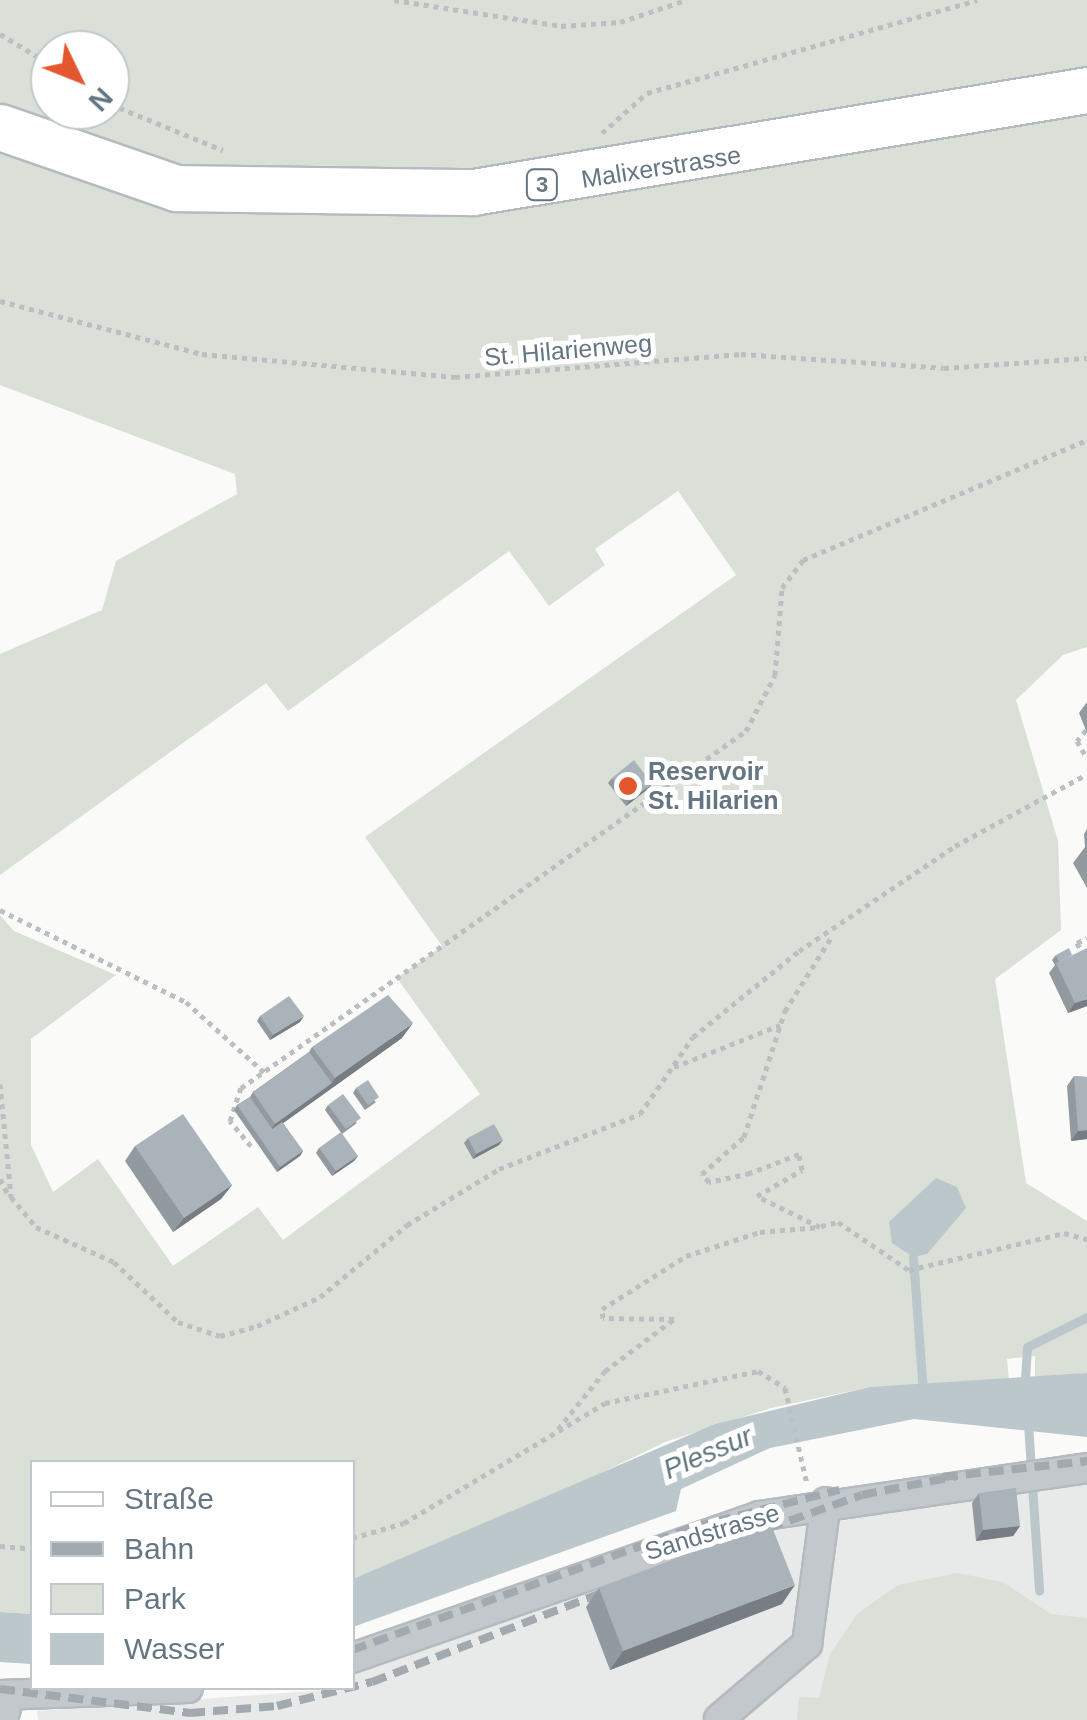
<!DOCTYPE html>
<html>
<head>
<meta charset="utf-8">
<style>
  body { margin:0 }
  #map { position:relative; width:1087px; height:1720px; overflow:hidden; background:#fafaf8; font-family:Arial,sans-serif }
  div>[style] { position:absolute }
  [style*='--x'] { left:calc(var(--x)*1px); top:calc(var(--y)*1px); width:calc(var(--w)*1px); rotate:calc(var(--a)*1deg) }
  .built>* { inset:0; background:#e8e9e9 }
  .green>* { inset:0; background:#dadfd7 }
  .water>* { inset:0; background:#bbc7cb }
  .stream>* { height:9px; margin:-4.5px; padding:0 4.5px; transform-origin:4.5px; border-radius:4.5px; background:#bbc7cb }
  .path>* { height:5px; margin-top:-2.5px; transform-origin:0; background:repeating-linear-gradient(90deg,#bbbfc2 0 5px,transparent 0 10px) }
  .roads { filter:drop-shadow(2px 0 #b5babe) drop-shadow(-2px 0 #b5babe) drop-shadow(0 2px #b5babe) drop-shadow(0 -2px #b5babe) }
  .minor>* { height:28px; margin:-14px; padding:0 14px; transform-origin:14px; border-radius:14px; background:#c3c8cc }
  .primary>* { height:45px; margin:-22.5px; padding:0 22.5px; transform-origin:22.5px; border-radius:22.5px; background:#fff }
  .rail>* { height:8px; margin-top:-4px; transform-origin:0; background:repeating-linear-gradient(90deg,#a2aab0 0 15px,transparent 0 23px) }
  .wall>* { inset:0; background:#929a9f }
  .shaded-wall>* { inset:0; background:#777d82 }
  .building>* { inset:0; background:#aab3b9 }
  .dots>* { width:28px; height:28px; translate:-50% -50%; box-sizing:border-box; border:5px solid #fff; border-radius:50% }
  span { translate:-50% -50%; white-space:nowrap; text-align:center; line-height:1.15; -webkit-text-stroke:10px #fff; paint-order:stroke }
  .shield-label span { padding:2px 8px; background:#fff; border:2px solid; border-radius:8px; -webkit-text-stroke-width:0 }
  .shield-label { font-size:22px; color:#657683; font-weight:700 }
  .street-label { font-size:25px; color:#657683 }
  .poi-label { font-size:25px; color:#657683; font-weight:700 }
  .left { translate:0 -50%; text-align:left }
  .water-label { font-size:28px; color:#60757c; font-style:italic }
  .legend { position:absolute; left:30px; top:1460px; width:325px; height:230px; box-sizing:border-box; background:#fff; border:2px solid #c1c8cd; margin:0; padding:12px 18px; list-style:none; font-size:30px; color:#657683 }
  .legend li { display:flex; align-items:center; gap:20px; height:50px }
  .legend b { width:50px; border:2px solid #c1c8cd }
  .north { position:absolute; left:30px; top:30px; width:100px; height:100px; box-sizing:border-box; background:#fff; border:2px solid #c1c8cd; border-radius:50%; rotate:133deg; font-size:28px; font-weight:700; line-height:40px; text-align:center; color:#657683 }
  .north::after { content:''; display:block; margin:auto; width:35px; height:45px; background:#e4572e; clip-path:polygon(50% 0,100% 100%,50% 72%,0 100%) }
</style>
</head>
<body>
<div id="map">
  <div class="built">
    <i style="clip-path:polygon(1087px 1477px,1087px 1720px,38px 1720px,37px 1711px,352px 1688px,353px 1670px,774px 1522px,807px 1527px)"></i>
  </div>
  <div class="green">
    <i style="clip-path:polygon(evenodd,0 0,1087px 0,1087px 647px,1063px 655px,1016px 700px,1058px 841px,1061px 930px,995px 979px,1026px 1183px,1087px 1221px,1087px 1373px,1035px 1378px,1035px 1356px,1007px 1359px,1009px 1381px,870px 1387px,771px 1408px,665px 1442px,483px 1530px,353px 1579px,352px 1462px,32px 1462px,32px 1614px,0 1612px,0 915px,14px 931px,116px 975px,31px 1039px,31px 1145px,53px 1192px,98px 1159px,173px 1266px,258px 1207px,283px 1240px,480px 1094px,397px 978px,442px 946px,365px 837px,736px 575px,678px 491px,595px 549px,605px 565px,549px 606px,509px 551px,288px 711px,266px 683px,0 875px,0 654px,102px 610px,116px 561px,237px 494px,235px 474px,0 385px,0 0,50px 50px,110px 50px,110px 110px,50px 110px,50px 50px)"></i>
    <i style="clip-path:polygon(957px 1573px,1003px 1582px,1051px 1614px,1087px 1618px,1087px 1720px,797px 1720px,799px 1697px,819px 1698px,830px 1654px,857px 1614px,898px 1585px)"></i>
  </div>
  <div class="water">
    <i style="clip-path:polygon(936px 1178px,957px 1187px,966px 1208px,927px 1254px,913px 1257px,892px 1243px,889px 1222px)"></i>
    <i style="clip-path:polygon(1087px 1373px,1087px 1437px,914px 1419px,770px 1448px,681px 1489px,676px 1511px,353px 1627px,353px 1579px,715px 1424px,870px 1387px)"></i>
    <i style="clip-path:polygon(0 1612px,32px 1614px,32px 1664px,0 1662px)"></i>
  </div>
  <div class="stream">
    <i style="--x:913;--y:1257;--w:136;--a:85.8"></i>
    <i style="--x:1024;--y:1394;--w:47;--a:-86.3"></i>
    <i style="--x:1027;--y:1347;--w:67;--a:-26.6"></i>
    <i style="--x:1028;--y:1424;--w:167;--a:86.2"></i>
  </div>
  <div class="path">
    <i style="--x:394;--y:0;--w:169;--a:8.8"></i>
    <i style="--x:561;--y:26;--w:59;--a:-3.9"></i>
    <i style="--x:620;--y:22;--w:70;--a:-18.4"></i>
    <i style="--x:0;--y:34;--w:58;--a:31"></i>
    <i style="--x:110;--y:104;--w:122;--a:22.2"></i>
    <i style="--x:602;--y:133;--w:60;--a:-41.6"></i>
    <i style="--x:647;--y:93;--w:343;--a:-15.7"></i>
    <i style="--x:0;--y:301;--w:209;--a:14.7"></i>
    <i style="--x:202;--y:354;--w:254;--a:5.2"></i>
    <i style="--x:455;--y:377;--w:287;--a:-4.6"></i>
    <i style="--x:741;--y:354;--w:203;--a:3.9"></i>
    <i style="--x:944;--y:368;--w:143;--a:-4"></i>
    <i style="--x:1086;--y:730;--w:14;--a:129"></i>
    <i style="--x:1077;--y:741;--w:20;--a:60"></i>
    <i style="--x:0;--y:910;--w:208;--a:26.3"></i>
    <i style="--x:186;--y:1002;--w:105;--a:41.9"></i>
    <i style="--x:1084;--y:956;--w:15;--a:-118"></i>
    <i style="--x:1077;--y:943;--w:11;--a:-27"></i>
    <i style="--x:674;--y:1067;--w:114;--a:-21.6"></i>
    <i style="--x:0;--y:1084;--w:114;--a:84.4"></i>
    <i style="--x:11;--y:1197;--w:39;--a:50"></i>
    <i style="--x:36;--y:1227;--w:85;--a:24.2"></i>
    <i style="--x:114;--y:1262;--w:88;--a:43.2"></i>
    <i style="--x:178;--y:1322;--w:44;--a:18.4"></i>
    <i style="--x:220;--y:1336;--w:38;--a:-15"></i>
    <i style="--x:257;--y:1326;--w:69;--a:-24.7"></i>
    <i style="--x:320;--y:1297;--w:113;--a:-39.6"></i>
    <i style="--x:407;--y:1225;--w:108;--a:-31.3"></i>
    <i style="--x:499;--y:1169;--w:151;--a:-21.3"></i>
    <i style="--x:640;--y:1114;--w:93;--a:-55.5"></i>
    <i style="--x:693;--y:1037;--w:136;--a:-39.1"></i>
    <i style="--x:799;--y:951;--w:188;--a:-33.9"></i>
    <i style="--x:955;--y:846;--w:150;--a:-28.6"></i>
    <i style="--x:251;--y:1146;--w:33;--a:-130"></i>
    <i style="--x:230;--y:1121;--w:35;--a:-72"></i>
    <i style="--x:241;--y:1088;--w:618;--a:-35.26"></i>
    <i style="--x:746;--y:731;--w:63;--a:-62.6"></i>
    <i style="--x:775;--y:675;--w:87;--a:-85.4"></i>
    <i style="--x:782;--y:588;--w:35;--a:-53"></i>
    <i style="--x:803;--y:560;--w:308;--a:-22.9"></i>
    <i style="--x:0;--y:1179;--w:17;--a:62"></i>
    <i style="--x:821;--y:1226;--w:17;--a:-13"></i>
    <i style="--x:838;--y:1222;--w:86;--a:34.1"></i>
    <i style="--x:909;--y:1270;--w:159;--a:-13.4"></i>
    <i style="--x:1064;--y:1233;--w:24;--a:15"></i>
    <i style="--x:558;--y:1429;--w:75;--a:-51"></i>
    <i style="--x:605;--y:1371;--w:86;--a:-37"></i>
    <i style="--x:674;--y:1319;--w:71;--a:-179.2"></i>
    <i style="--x:603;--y:1318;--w:9;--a:-96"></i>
    <i style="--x:602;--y:1309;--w:99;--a:-32.2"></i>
    <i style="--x:686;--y:1256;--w:78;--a:-18"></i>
    <i style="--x:760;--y:1232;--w:60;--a:-4.8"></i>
    <i style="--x:820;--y:1227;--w:70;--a:-153.8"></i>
    <i style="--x:757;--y:1196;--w:52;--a:-30"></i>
    <i style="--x:802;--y:1170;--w:16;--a:-101"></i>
    <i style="--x:799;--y:1154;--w:53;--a:158.8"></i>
    <i style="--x:750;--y:1173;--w:42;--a:167.6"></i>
    <i style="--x:709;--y:1182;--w:11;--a:-131"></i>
    <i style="--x:702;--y:1174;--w:56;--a:-41.4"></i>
    <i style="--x:744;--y:1137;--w:133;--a:-72"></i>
    <i style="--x:785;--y:1011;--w:89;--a:-57.9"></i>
    <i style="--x:352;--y:1538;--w:54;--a:-16.1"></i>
    <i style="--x:404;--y:1523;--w:234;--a:-30.8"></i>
    <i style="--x:605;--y:1403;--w:156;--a:-11.8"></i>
    <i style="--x:758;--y:1371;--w:32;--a:32"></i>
    <i style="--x:785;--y:1388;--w:98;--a:77.1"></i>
    <i style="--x:0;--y:1546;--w:32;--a:5"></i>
  </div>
  <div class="roads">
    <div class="minor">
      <i style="--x:352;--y:1658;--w:431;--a:-19.2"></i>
      <i style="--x:759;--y:1516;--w:331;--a:-8.3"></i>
      <i style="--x:0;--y:1695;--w:188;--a:-2.1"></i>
      <i style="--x:719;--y:1719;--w:116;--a:-40.4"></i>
      <i style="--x:807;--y:1644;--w:143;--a:-82.4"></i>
      <i style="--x:3;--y:1720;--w:25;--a:-76"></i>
    </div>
    <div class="primary">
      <i style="--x:0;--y:127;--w:186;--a:19.1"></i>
      <i style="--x:176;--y:188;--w:297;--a:0.8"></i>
      <i style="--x:473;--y:192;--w:622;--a:-9.43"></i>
    </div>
  </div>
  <div class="rail">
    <i style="--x:943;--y:1477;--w:145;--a:-6.3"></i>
    <i style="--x:746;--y:1536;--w:123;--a:-19.5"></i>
    <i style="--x:862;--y:1495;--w:97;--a:-11.3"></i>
    <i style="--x:352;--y:1650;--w:363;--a:-19.8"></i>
    <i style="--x:694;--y:1527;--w:150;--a:-14.3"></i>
    <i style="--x:0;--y:1689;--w:192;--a:7.2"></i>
    <i style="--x:190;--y:1713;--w:87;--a:-4.6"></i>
    <i style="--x:277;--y:1706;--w:98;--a:-14.2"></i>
    <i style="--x:372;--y:1682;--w:266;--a:-21.2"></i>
  </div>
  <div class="wall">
    <i style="clip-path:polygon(1087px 702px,1087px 733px,1079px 713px)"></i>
    <i style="clip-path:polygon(612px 778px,648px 789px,626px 806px,608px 783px)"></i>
    <i style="clip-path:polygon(1087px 829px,1087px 888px,1073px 863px,1085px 847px,1084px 834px)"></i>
    <i style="clip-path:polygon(1056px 955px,1087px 1006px,1068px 1013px,1049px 973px,1055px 965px,1052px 960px)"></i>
    <i style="clip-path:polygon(260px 1016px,300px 1022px,270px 1040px,257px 1021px)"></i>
    <i style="clip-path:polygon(402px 1038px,283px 1123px,303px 1151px,300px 1156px,277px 1172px,234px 1110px,237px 1105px,250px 1097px,253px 1092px,309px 1052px,312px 1047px)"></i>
    <i style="clip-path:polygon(1074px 1076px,1087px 1077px,1087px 1139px,1071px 1141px,1067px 1086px)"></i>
    <i style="clip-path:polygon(356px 1088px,376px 1102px,365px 1110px,353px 1093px)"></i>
    <i style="clip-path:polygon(328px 1105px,357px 1123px,342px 1134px,325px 1110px)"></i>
    <i style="clip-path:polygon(468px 1138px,499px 1145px,473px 1159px,464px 1143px)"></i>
    <i style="clip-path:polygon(135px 1146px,232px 1185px,221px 1199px,173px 1232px,125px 1161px)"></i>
    <i style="clip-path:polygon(319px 1148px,358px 1156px,354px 1161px,332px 1176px,316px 1153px)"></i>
    <i style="clip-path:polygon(979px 1493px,1020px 1526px,1013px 1536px,976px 1541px,972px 1503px)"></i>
    <i style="clip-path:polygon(599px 1588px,782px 1604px,610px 1670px,586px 1607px)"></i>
  </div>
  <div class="shaded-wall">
    <i style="clip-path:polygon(652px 784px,648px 789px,626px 806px,629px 801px)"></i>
    <i style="clip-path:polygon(1087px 999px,1087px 1006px,1068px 1013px,1075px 1003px)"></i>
    <i style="clip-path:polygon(304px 1016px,300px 1022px,270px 1040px,273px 1035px)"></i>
    <i style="clip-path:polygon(413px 1023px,402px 1038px,268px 1134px,275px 1124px,332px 1083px,335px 1078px)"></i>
    <i style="clip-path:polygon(1087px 1130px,1087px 1139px,1071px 1141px,1078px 1131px)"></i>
    <i style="clip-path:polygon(503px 1140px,499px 1145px,473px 1159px,476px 1154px)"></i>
    <i style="clip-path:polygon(303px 1151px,300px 1156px,277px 1172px,280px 1167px)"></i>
    <i style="clip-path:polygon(358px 1156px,354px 1161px,332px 1176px,336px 1171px)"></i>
    <i style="clip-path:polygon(232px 1185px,221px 1199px,173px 1232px,184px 1218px)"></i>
    <i style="clip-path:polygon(1020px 1526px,1013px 1536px,976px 1541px,983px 1530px)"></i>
    <i style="clip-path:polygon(795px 1585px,782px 1604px,610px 1670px,623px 1651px)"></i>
  </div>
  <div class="building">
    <i style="clip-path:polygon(634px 760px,652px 784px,629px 801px,612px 778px)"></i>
    <i style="clip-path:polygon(1069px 948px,1072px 955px,1059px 962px,1056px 955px)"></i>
    <i style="clip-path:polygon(1087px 948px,1087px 999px,1075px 1003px,1056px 963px)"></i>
    <i style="clip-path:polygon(388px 995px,413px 1023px,335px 1078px,312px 1047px)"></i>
    <i style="clip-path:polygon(289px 996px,304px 1016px,273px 1035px,260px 1016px)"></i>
    <i style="clip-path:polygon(309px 1052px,332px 1083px,275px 1124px,253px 1092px)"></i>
    <i style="clip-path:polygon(1074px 1076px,1087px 1077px,1087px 1130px,1078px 1131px)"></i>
    <i style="clip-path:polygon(368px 1080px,379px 1097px,368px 1105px,356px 1088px)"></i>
    <i style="clip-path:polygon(343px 1094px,361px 1118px,346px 1129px,328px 1105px)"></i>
    <i style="clip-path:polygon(250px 1097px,272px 1129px,282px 1122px,303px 1151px,280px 1167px,237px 1105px)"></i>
    <i style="clip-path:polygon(183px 1114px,232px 1185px,184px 1218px,135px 1146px)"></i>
    <i style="clip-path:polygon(494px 1124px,503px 1140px,476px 1154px,468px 1138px)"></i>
    <i style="clip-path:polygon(341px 1132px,358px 1156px,336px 1171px,319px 1148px)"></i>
    <i style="clip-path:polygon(1016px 1488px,1020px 1526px,983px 1530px,979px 1493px)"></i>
    <i style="clip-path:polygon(770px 1522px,795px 1585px,623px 1651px,599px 1588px)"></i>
  </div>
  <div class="dots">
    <i style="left:628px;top:786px;background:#e4572e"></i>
  </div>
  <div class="shield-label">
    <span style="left:542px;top:185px">3</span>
  </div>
  <div class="street-label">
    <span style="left:661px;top:167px;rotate:-9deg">Malixerstrasse</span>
    <span style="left:568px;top:350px;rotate:-5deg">St. Hilarienweg</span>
    <span style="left:712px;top:1532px;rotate:-17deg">Sandstrasse</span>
  </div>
  <div class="poi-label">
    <span class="left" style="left:648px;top:786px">Reservoir<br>St. Hilarien</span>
  </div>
  <div class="water-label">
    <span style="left:708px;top:1453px;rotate:-23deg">Plessur</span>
  </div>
  <ul class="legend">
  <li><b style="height:12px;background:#fff"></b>Straße</li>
  <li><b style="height:12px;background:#a2aab0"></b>Bahn</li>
  <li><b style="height:28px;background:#dadfd7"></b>Park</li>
  <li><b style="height:28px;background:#bbc7cb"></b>Wasser</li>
  </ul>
  <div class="north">N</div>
</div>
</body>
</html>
